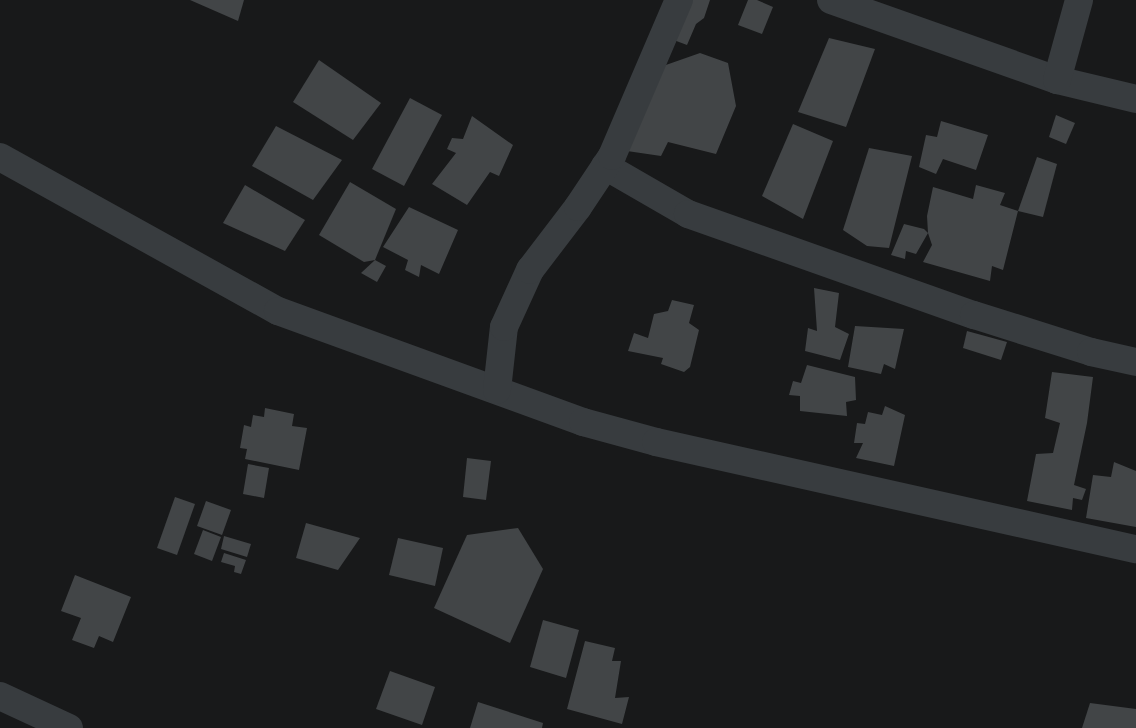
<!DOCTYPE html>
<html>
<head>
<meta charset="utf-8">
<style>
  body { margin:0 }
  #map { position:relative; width:1136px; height:728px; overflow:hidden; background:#18191a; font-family:"Noto Sans",sans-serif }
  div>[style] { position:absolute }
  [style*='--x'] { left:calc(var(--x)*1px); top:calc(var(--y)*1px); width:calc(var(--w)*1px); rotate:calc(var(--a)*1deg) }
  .building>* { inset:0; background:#424547 }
  .street>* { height:28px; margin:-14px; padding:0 14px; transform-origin:14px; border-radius:14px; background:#383c3f }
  span { translate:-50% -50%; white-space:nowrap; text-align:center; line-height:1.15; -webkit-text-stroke:4px #131315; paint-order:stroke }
</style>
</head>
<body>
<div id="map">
  <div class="building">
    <i style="clip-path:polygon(190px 0,244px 0,238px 21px)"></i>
    <i style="clip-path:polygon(688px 0,710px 0,704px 18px,696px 24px,687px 45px,671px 39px)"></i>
    <i style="clip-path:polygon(748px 0,757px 0,773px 7px,762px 34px,738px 25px)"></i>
    <i style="clip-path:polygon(829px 38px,875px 49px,846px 127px,798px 112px)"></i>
    <i style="clip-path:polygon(700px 53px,728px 63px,736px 106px,716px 154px,668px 142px,661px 156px,627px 151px,663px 66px)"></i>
    <i style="clip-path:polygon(319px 60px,381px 103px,353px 140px,293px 102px)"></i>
    <i style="clip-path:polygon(410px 98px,442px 115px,404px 186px,372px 169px)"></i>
    <i style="clip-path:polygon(1056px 115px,1075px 123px,1066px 144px,1049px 137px)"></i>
    <i style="clip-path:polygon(472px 116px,513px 145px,499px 176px,490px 172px,467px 205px,432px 184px,456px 153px,447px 149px,452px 138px,463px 139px)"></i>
    <i style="clip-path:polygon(941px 121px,988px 135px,976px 170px,943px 159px,936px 174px,919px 167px,926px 135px,937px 137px)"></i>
    <i style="clip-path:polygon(793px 124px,833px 141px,803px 219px,762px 196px)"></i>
    <i style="clip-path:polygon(276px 126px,342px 160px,313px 200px,252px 166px)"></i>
    <i style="clip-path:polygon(869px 148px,912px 156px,889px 248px,867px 246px,843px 230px)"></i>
    <i style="clip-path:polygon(1037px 157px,1057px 164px,1043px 217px,1018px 211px)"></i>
    <i style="clip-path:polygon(350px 182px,396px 209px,375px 260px,364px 262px,319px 235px)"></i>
    <i style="clip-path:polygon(245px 185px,305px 220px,285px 251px,223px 223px)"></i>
    <i style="clip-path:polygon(976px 185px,1005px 193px,1000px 205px,1018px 211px,1003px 270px,992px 266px,990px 281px,923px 262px,932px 245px,928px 233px,927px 216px,933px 187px,973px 199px)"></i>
    <i style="clip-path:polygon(409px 207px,458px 230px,439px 274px,421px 265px,419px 277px,405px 270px,408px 260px,383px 247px)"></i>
    <i style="clip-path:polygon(904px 224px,924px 229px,928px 233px,916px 254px,906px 251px,905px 259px,891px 255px)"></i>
    <i style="clip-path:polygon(375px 260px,386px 266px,377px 282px,361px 273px)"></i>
    <i style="clip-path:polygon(814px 288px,839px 293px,835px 327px,849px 334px,840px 360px,805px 351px,808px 328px,817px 331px)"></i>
    <i style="clip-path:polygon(672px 300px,694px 305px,689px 323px,699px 330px,690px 367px,684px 372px,661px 364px,663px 358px,628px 351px,634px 333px,648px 338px,654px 314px,668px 311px)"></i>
    <i style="clip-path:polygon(855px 326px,904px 329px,895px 369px,884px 364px,881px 374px,848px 367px)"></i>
    <i style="clip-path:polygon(967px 331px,1007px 342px,1001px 360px,963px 348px)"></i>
    <i style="clip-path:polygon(807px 365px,855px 377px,856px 400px,846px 402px,847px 416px,800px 411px,800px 396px,789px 395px,793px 381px,801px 383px)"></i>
    <i style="clip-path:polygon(1052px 372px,1093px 377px,1087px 423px,1074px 485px,1086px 489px,1082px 500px,1073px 498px,1072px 510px,1027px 501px,1036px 454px,1053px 453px,1060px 423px,1045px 418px)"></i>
    <i style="clip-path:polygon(885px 406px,905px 415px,894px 466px,856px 458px,863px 443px,854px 443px,857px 423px,865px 424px,868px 412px,882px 415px)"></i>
    <i style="clip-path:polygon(265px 408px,294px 414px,292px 426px,307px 428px,299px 470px,245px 459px,247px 449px,240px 448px,244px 425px,251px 427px,253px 415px,264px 417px)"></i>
    <i style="clip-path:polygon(467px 458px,491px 461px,486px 500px,463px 497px)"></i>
    <i style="clip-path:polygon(1114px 462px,1136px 471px,1136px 527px,1086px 518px,1093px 475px,1111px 477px)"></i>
    <i style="clip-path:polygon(248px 464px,269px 468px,264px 498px,243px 494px)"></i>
    <i style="clip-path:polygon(175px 497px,195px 504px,177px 555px,157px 548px)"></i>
    <i style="clip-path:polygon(206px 501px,231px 510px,222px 535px,197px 526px)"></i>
    <i style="clip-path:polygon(306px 523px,360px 538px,338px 570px,296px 558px)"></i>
    <i style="clip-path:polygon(518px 528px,543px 569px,510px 643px,434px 608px,467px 535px)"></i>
    <i style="clip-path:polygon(203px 530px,221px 537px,212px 561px,194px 554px)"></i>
    <i style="clip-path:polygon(224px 536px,251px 544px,247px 557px,221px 549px)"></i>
    <i style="clip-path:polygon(398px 538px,443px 548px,435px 586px,389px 575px)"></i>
    <i style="clip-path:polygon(224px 553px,246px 560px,241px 574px,234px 572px,235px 566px,221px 562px)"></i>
    <i style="clip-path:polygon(75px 575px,131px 597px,113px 642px,99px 636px,94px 648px,72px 640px,81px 618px,61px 611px)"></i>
    <i style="clip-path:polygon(543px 620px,579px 630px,566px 678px,530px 667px)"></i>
    <i style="clip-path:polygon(585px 641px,615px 648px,612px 661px,621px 661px,615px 698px,629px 697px,622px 724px,567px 709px)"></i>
    <i style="clip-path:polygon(390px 671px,435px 687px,422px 725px,376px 709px)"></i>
    <i style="clip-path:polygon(478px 702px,543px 723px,542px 728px,470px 728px)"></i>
    <i style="clip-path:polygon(1090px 703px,1136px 709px,1136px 728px,1082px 728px)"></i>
  </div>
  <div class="street">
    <i style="--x:831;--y:0;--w:240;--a:19.5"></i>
    <i style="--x:1057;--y:80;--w:81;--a:13.5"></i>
    <i style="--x:1057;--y:80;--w:83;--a:-74.6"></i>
    <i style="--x:0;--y:157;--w:318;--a:29"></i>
    <i style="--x:278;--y:311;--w:325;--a:20"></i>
    <i style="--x:583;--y:422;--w:76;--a:15.3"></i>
    <i style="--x:656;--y:442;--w:492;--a:12.6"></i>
    <i style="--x:605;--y:166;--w:96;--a:30"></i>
    <i style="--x:688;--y:214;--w:303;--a:19.5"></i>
    <i style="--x:974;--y:315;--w:123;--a:17.5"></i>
    <i style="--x:1091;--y:352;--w:46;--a:12.5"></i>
    <i style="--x:497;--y:390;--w:63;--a:-83.7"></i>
    <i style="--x:504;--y:327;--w:63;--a:-65.5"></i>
    <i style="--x:530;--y:270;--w:79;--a:-52.7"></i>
    <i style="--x:578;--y:207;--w:61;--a:-56.3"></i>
    <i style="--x:612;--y:156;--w:170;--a:-66.8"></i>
    <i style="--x:0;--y:696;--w:76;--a:24.9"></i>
  </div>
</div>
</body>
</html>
